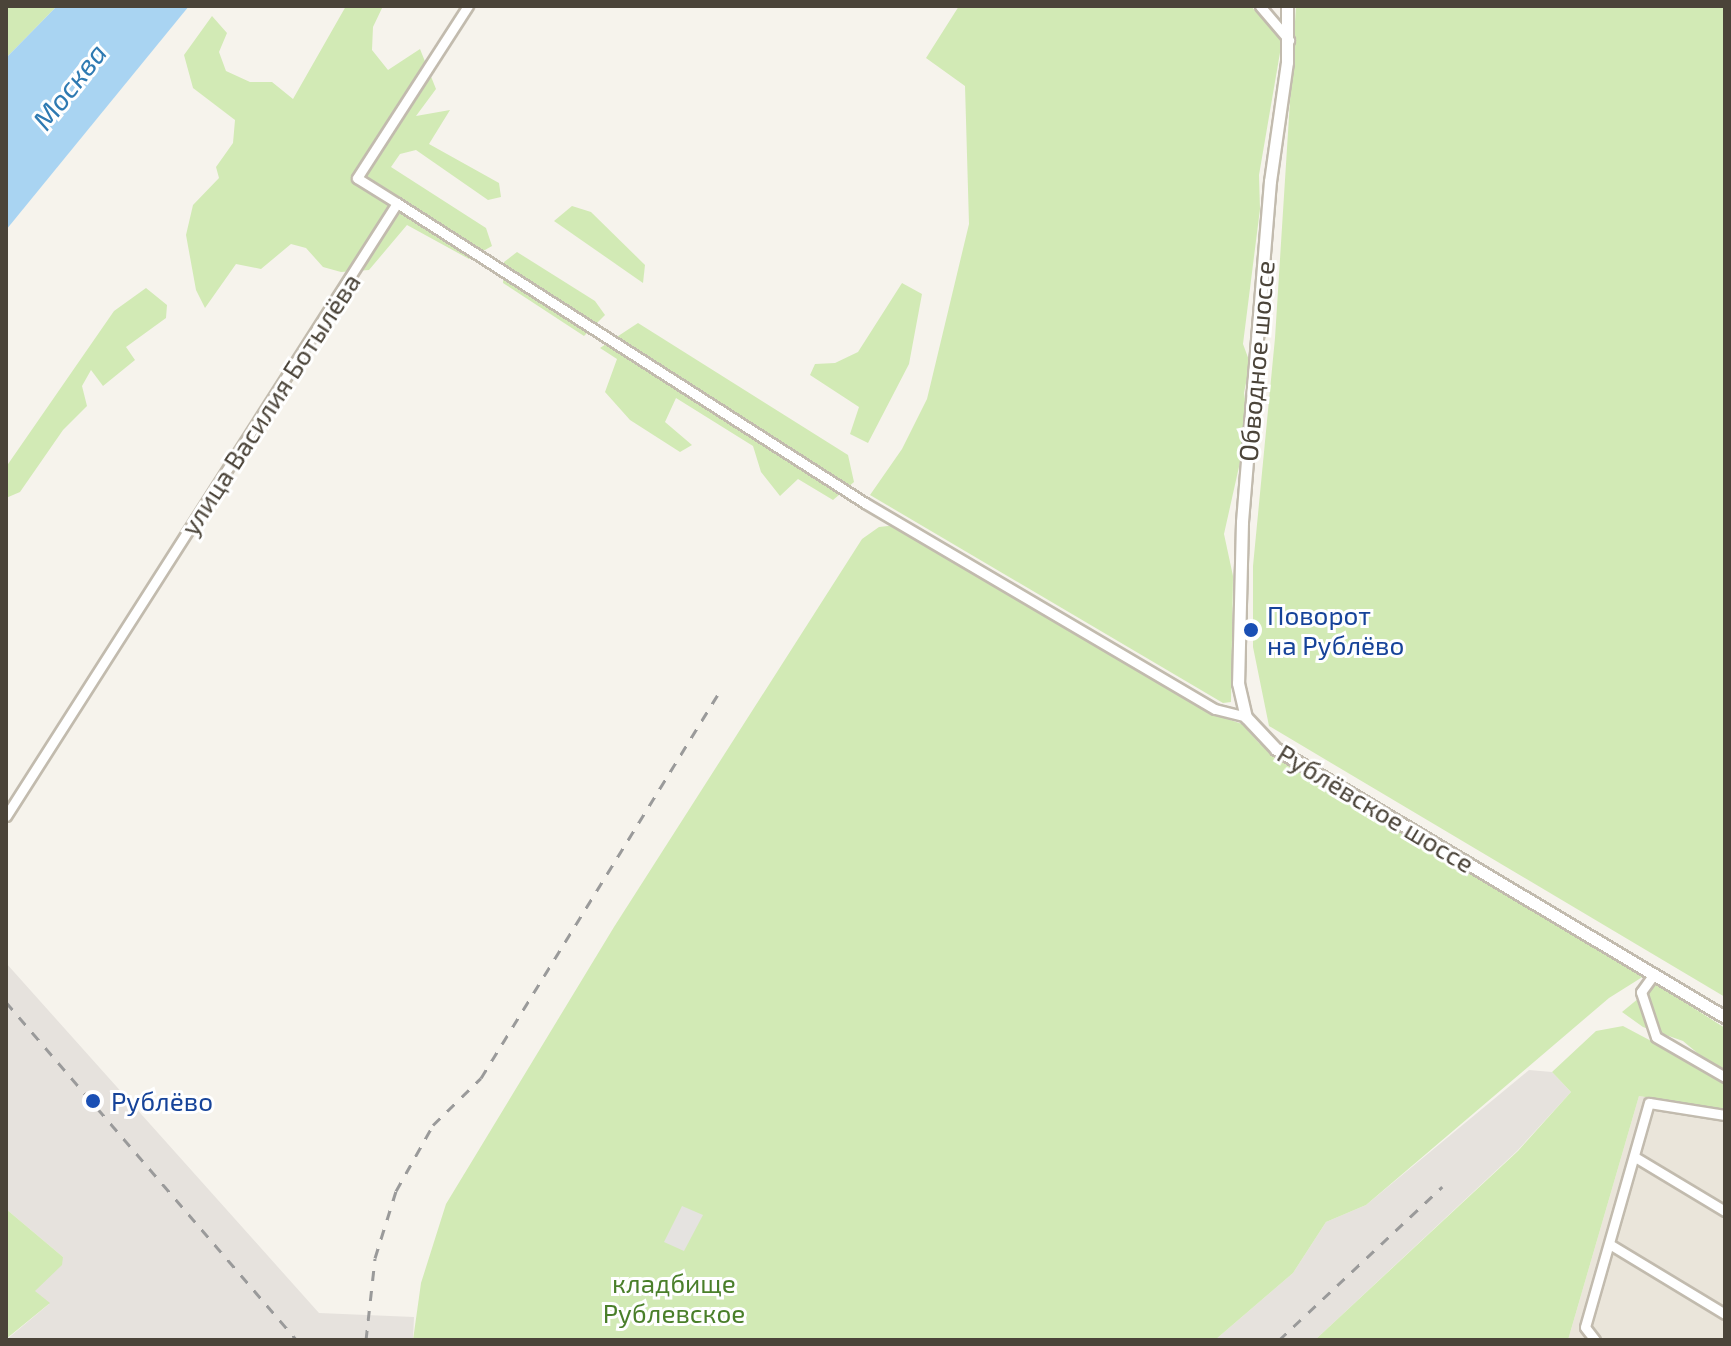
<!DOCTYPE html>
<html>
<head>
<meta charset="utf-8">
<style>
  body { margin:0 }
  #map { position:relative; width:1731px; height:1346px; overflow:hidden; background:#f6f3ec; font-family:"Exo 2",sans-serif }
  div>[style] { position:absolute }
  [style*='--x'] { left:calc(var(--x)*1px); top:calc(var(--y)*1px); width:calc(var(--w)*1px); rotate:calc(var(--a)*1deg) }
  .residential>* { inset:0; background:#eae5da }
  .industrial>* { inset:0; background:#e6e2dd }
  .green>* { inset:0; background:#d2eab5 }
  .parking>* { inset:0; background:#e5e3e0 }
  .water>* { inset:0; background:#a9d4f2 }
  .roads { filter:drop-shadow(2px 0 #c2bbae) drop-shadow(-2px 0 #c2bbae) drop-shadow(0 2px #c2bbae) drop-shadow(0 -2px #c2bbae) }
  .minor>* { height:9px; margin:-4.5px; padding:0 4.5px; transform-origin:4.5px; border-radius:4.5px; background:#fff }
  .tertiary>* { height:11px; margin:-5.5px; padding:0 5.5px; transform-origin:5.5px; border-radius:5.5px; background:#fff }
  .rail>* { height:3px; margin-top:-1.5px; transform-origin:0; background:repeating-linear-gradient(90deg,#9a9a9a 0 10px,transparent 0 20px) }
  .dots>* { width:22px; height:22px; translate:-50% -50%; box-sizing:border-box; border:4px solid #fff; border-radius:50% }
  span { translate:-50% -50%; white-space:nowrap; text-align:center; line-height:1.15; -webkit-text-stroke:6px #fff; paint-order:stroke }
  .street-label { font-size:26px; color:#4b4439 }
  .transit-label { font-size:26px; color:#164399 }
  .left { translate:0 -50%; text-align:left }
  .park-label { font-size:26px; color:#4a7f2a }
  .water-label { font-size:28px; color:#2e7ab2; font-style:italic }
  .frame { position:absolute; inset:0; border:8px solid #4b4439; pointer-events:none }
</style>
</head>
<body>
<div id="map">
  <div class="residential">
    <i style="clip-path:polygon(1639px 1096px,1725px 1110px,1725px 1340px,1568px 1340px)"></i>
  </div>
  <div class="industrial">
    <i style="clip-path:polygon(6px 963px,319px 1313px,414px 1317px,413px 1340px,6px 1340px,49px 1304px,34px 1291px,63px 1257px,6px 1209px)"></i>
    <i style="clip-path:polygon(1529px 1070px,1552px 1072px,1571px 1092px,1517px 1151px,1315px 1340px,1215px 1340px,1293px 1273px,1326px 1222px,1366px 1205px)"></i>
  </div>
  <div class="green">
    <i style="clip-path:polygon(6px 6px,57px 6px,6px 58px)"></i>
    <i style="clip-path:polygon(346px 6px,383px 6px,373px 27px,372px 50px,388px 70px,420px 49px,436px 89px,416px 116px,450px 110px,429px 144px,499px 183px,501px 197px,488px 200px,416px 150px,400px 154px,391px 167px,486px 228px,492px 246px,469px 259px,407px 225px,369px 270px,341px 272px,323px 267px,306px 248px,291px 244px,261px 269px,236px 264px,205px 308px,196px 290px,186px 235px,193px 205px,219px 178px,216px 167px,233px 143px,235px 120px,193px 88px,184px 55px,212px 16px,227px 33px,219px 52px,226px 71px,250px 82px,272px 82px,293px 99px)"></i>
    <i style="clip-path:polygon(959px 6px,1251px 6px,1282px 41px,1259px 175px,1260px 209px,1243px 344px,1250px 363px,1244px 393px,1249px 422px,1224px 534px,1233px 576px,1231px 702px,1223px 703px,870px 495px,902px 449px,927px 399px,969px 224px,965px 86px,926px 58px)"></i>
    <i style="clip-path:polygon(1296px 6px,1725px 6px,1725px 997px,1269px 726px,1253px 647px,1253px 566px,1275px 338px)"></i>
    <i style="clip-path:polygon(572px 206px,591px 212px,645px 265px,643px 283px,554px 221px)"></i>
    <i style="clip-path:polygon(517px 252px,595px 301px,605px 315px,584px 336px,503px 283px,504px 262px)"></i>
    <i style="clip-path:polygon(902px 283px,922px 294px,909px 364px,868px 443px,850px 434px,859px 407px,810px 375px,815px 364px,835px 363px,858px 352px)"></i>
    <i style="clip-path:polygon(146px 288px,167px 305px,166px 318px,126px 347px,135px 360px,103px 386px,91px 370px,82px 386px,87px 406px,63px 430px,20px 492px,6px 498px,6px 467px,114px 311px)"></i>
    <i style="clip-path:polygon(638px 323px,848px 455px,854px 482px,833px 500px,798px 479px,780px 496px,761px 472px,753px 446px,676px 398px,665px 422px,692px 445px,680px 452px,630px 420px,605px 392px,617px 359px,600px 348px)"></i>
    <i style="clip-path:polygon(897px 525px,1210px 713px,1242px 724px,1259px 743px,1644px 976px,1609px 998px,1366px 1205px,1326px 1222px,1293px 1273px,1215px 1340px,413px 1340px,421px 1283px,446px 1204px,614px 927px,862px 539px,879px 527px)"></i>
    <i style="clip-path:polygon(1656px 984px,1725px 1028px,1725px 1110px,1639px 1096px,1568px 1340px,1315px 1340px,1518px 1151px,1571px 1092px,1552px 1072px,1596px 1031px,1623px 1026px,1702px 1068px,1707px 1061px,1683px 1041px,1643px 1027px,1622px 1012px)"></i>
    <i style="clip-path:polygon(6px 1209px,63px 1257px,62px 1265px,35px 1291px,50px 1303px,6px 1339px)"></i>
  </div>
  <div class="parking">
    <i style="clip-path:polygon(682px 1206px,703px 1215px,684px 1251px,664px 1242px)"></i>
  </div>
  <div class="water">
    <i style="clip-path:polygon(57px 6px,189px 6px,6px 230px,6px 58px)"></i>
  </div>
  <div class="roads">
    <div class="minor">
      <i style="--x:1260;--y:6;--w:45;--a:49.5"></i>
      <i style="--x:397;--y:203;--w:556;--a:32.66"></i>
      <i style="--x:865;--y:503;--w:406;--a:30.5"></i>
      <i style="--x:1215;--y:709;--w:32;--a:14"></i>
      <i style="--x:6;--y:816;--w:727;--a:-57.47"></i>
      <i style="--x:397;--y:203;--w:47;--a:-148"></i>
      <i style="--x:357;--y:178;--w:205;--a:-57.2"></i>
      <i style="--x:1654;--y:974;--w:22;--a:126"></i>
      <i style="--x:1641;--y:992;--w:47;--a:71.6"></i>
      <i style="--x:1656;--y:1037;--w:80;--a:30.1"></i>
      <i style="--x:1635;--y:1157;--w:105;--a:31"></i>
      <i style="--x:1611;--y:1245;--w:133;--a:31.2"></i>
      <i style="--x:1595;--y:1340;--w:16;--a:-128"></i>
      <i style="--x:1585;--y:1327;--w:233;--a:-74.1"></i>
      <i style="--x:1649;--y:1103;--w:77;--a:9"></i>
    </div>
    <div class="tertiary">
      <i style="--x:1287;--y:6;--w:56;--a:90"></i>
      <i style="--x:1287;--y:62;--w:120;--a:98.1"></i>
      <i style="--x:1270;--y:181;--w:342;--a:94.7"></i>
      <i style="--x:1242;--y:522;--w:161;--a:91.4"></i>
      <i style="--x:1238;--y:683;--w:35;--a:77"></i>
      <i style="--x:1246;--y:717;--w:44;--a:46.8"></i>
      <i style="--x:1276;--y:749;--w:523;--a:30.83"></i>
    </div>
  </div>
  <div class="rail">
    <i style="--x:6;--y:1002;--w:446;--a:49.3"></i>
    <i style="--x:366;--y:1340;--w:82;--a:-83.7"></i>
    <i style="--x:375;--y:1258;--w:70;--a:-72.6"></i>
    <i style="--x:396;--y:1191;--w:76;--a:-60.7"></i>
    <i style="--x:433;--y:1125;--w:67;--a:-44.4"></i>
    <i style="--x:481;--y:1078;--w:450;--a:-58.3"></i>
    <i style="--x:1279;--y:1340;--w:224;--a:-43.2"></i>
  </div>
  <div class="dots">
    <i style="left:1251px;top:630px;background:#1a4fb4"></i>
    <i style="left:93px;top:1101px;background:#1a4fb4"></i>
  </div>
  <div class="street-label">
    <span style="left:1256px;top:361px;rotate:-85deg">Обводное шоссе</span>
    <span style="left:270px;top:404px;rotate:-57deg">улица Василия Ботылёва</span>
    <span style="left:1376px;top:808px;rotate:31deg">Рублёвское шоссе</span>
  </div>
  <div class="transit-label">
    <span class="left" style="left:1267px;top:630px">Поворот<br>на Рублёво</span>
    <span class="left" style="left:111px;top:1101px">Рублёво</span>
  </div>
  <div class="park-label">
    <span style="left:674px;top:1298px">кладбище<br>Рублевское</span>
  </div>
  <div class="water-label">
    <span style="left:69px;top:86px;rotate:-52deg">Москва</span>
  </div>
  <div class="frame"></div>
</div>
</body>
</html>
